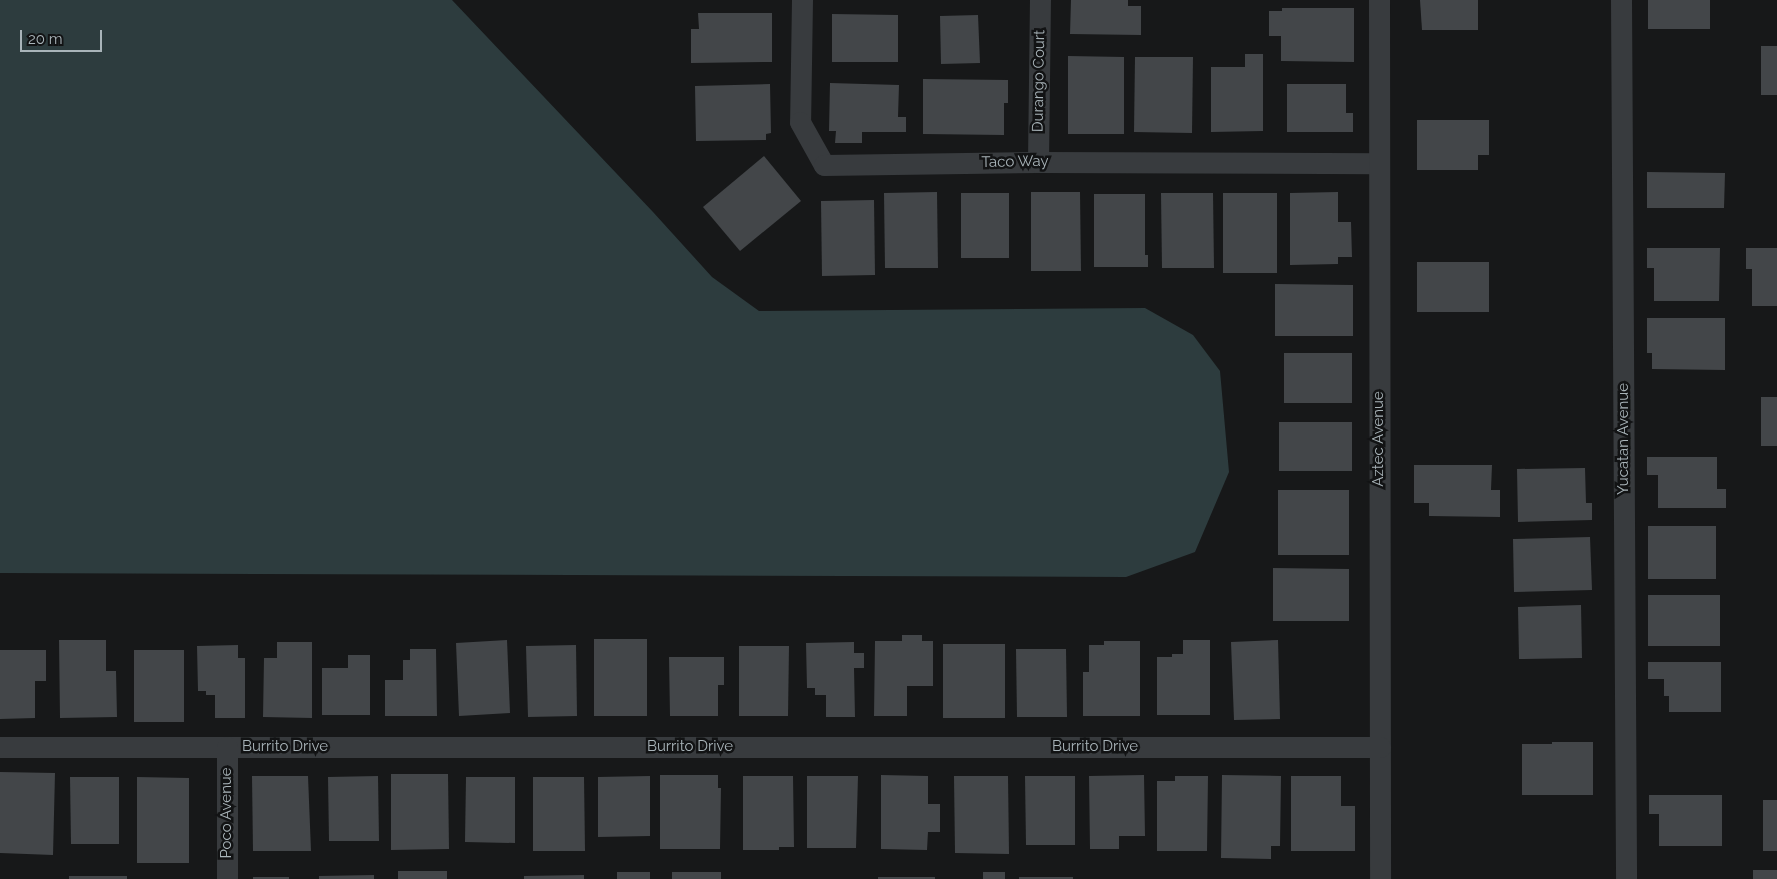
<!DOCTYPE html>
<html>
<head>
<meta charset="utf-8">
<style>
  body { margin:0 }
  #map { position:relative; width:1777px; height:879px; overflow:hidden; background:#171819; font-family:Raleway,sans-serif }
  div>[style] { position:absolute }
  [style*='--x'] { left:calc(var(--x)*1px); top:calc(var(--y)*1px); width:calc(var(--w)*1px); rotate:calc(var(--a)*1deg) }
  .water>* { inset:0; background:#2d3c3e }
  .building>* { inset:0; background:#434649 }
  .minor>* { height:21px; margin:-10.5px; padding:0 10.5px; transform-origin:10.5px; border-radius:10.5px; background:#383b3e }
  span { translate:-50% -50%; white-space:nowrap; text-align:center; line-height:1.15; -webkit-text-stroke:5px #121314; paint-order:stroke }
  .street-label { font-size:15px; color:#a9b4b9 }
  .scale { position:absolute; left:20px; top:30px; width:82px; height:22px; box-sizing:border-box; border:2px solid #a9b4b9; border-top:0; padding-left:6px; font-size:15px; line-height:18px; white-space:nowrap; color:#a9b4b9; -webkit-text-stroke:4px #121314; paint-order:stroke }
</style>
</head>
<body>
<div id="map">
  <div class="water">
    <i style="clip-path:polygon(0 0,452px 0,653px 212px,712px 277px,759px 311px,1145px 308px,1193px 335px,1220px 371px,1229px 472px,1195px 552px,1126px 577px,0 573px)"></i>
  </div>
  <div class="building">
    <i style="clip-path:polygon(1071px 0,1128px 0,1128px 6px,1141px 6px,1141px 35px,1070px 34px)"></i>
    <i style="clip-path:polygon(1420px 0,1478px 0,1478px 30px,1422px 30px)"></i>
    <i style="clip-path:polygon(1648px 0,1710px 0,1710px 29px,1648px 29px)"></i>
    <i style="clip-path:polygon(1282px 8px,1354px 8px,1354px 62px,1281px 61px,1281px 36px,1269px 36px,1269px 11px,1282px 11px)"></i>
    <i style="clip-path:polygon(698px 13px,772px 13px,772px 62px,691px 63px,691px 29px,699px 29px)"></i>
    <i style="clip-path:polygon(832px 14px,898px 15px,898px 62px,832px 62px)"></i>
    <i style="clip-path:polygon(978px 15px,980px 63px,941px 64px,940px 16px)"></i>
    <i style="clip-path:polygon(1761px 46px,1777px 46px,1777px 95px,1761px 95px)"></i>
    <i style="clip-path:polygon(1245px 54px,1263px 54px,1263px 131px,1211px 132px,1211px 67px,1245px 67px)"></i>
    <i style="clip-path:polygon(1068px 56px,1124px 57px,1124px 134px,1068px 134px)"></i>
    <i style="clip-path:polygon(1135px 57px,1193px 57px,1192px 133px,1134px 132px)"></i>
    <i style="clip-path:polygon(923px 79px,1008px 80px,1008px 103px,1004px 103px,1004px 135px,923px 134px)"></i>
    <i style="clip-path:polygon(830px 83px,899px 85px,898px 117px,906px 117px,906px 132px,862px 132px,862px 143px,835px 143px,836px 131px,829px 131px)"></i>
    <i style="clip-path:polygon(770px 84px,771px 133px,766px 134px,766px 140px,696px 141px,695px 86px)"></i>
    <i style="clip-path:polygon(1287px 84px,1346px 84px,1346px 113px,1353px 113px,1353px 132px,1287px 132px)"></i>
    <i style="clip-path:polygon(1417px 120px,1489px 120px,1489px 155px,1478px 155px,1478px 170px,1417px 170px)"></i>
    <i style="clip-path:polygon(764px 156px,801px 201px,740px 251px,703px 207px)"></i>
    <i style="clip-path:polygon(1647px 172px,1725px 173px,1724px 208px,1647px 208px)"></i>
    <i style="clip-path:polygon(937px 192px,938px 268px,885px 268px,884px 193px)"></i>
    <i style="clip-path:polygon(1031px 192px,1080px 192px,1081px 271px,1031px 271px)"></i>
    <i style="clip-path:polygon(1338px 192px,1338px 222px,1351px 222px,1352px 257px,1338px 257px,1338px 264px,1290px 265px,1290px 193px)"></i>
    <i style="clip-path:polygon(961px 193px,1009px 193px,1009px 258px,961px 258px)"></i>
    <i style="clip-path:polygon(1161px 193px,1213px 193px,1214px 268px,1162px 268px)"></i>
    <i style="clip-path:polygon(1223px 193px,1277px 193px,1277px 273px,1223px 273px)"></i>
    <i style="clip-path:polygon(1094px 194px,1145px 194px,1145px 255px,1148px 255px,1148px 267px,1094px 267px)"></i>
    <i style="clip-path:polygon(874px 200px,875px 275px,822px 276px,821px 201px)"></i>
    <i style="clip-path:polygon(1647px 248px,1720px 248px,1719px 301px,1654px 301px,1654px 268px,1647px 268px)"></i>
    <i style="clip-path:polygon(1746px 248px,1777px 248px,1777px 306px,1752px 306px,1752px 269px,1746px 269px)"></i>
    <i style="clip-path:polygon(1417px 262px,1489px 262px,1489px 312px,1417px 312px)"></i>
    <i style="clip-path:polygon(1275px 284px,1353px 285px,1353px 336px,1275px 336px)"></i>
    <i style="clip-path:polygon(1647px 318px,1725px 318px,1725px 370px,1652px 369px,1652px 353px,1647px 353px)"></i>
    <i style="clip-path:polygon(1284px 353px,1352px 353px,1352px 403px,1284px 403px)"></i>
    <i style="clip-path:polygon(1761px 397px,1777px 397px,1777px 446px,1761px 446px)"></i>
    <i style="clip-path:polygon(1279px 422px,1352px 422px,1352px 471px,1279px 471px)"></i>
    <i style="clip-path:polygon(1647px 457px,1717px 457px,1717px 489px,1726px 489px,1726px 508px,1658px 508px,1658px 475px,1647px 475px)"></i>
    <i style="clip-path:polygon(1414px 465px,1492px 465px,1491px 490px,1500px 490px,1500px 517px,1429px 516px,1429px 503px,1414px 503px)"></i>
    <i style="clip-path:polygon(1585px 468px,1586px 503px,1592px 503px,1592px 520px,1518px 522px,1517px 469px)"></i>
    <i style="clip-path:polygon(1278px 490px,1349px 490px,1349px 555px,1278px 555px)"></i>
    <i style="clip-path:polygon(1648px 526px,1716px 526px,1716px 579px,1648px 579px)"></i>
    <i style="clip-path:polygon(1590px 537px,1592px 590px,1514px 592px,1513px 539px)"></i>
    <i style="clip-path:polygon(1273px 568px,1349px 569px,1349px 621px,1273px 621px)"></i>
    <i style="clip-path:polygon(1648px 595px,1720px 595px,1720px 646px,1648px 646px)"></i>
    <i style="clip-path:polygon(1581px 605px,1582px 658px,1519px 659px,1518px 607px)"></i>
    <i style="clip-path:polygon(902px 635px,922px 635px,922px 641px,933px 641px,933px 686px,907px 686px,907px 716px,874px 716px,875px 641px,902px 641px)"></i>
    <i style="clip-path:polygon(594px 639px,647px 639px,647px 716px,594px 716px)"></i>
    <i style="clip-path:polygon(59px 640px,106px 640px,106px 671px,116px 671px,117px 717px,60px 718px)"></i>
    <i style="clip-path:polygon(507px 640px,510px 713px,459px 716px,456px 643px)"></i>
    <i style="clip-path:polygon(1183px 640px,1210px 640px,1210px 715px,1157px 715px,1157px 657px,1172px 657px,1172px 654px,1183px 654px)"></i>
    <i style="clip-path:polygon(1278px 640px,1280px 719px,1234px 720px,1231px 642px)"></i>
    <i style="clip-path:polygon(1104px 641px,1140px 641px,1140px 716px,1083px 716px,1083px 672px,1089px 672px,1089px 645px,1104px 645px)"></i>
    <i style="clip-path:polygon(277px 642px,312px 642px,312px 718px,263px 717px,264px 658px,277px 658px)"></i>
    <i style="clip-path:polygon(854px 642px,854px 653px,864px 653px,864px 668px,854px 668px,855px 717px,826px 717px,826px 695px,815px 695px,815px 688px,807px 688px,806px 643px)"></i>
    <i style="clip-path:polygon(943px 644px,1005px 644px,1005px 718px,943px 718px)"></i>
    <i style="clip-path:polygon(238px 645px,238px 658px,245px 658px,245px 718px,215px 718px,215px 695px,206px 695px,206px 691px,198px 691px,197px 646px)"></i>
    <i style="clip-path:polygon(576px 645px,577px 716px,528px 717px,526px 646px)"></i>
    <i style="clip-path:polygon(739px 646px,789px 646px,788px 716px,739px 716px)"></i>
    <i style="clip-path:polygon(410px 649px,436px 649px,437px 716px,385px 716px,385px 680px,403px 680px,403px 660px,410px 660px)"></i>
    <i style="clip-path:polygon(1016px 649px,1066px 649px,1067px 717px,1017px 717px)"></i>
    <i style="clip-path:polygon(0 650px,46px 650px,46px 681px,35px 681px,35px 718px,0 719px)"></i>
    <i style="clip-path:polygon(134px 650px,184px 650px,184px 722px,134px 722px)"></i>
    <i style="clip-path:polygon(348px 655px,370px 655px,370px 715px,322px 715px,322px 668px,348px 668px)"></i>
    <i style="clip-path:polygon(669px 657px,724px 657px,724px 685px,718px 685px,718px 716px,670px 716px)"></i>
    <i style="clip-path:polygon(1648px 662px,1721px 662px,1721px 712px,1669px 712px,1669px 696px,1664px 696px,1664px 679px,1648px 679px)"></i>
    <i style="clip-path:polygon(1552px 742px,1593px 742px,1593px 795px,1522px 795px,1522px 744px,1552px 744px)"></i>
    <i style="clip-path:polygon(0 772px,55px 773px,53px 855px,0 853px)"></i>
    <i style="clip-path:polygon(391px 774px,448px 774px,449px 849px,391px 850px)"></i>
    <i style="clip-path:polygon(660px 775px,718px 775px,718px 788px,721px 788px,720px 849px,660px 849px)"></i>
    <i style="clip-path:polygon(881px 775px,928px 776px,928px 804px,940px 804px,940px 832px,928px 832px,927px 850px,881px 849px)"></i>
    <i style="clip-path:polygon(1144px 775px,1145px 836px,1119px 836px,1119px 849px,1090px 849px,1089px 776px)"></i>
    <i style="clip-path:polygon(1222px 775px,1281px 776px,1280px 846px,1271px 846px,1271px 859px,1221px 858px)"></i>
    <i style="clip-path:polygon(252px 776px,308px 776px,311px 851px,253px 851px)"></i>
    <i style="clip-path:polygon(378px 776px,379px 841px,329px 841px,328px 777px)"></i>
    <i style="clip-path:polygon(650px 776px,650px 836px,598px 837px,598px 777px)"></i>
    <i style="clip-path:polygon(743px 776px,793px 776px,794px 847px,779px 847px,779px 850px,743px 850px)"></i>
    <i style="clip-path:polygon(807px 776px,858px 776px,856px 848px,807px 848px)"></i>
    <i style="clip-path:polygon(954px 776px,1008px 776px,1009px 854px,955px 853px)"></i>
    <i style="clip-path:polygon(1025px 776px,1075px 776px,1075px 845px,1026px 845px)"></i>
    <i style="clip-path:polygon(1175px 776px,1208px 776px,1207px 851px,1157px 851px,1157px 781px,1175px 781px)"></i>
    <i style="clip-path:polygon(1291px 776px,1341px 776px,1341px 806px,1355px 806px,1355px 851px,1291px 851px)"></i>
    <i style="clip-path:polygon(70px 777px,119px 777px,119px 844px,71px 844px)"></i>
    <i style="clip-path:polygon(137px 777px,189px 778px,189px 863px,137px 863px)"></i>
    <i style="clip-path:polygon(466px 777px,515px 777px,515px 843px,465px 842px)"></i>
    <i style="clip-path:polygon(533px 777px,584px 777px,585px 851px,533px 851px)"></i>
    <i style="clip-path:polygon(1649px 795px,1722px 795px,1722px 846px,1659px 846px,1659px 814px,1649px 814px)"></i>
    <i style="clip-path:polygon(1763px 800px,1777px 800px,1777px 851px,1763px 851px)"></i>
    <i style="clip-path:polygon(1753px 870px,1777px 870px,1777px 879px,1753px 879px)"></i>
    <i style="clip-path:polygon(398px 871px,447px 871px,447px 879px,398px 879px)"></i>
    <i style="clip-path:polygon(617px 872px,650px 872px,650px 879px,617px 879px)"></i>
    <i style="clip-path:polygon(672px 872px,721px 872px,721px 879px,672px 879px)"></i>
    <i style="clip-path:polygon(983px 872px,1005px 872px,1005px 879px,983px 879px)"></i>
    <i style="clip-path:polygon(374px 875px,374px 879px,319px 879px,319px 876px)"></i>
    <i style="clip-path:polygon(584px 875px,584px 879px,524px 879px,524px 876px)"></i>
    <i style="clip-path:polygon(69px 876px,127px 876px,127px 879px,69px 879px)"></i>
    <i style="clip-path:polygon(253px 877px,289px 877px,289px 879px,253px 879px)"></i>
    <i style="clip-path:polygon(878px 877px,935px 877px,935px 879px,878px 879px)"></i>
    <i style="clip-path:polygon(1019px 877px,1073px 877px,1073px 879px,1019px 879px)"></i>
  </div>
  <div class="minor">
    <i style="--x:802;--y:0;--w:122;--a:90.9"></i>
    <i style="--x:800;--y:122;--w:49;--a:60.8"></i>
    <i style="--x:824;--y:165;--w:214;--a:-0.8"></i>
    <i style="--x:1038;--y:162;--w:340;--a:0.2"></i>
    <i style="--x:1379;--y:0;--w:879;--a:89.93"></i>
    <i style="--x:1621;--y:0;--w:879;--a:89.67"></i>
    <i style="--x:1038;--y:162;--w:162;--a:-89.3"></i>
    <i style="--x:0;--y:747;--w:1380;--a:0"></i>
    <i style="--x:227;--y:747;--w:132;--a:90"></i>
  </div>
  <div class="street-label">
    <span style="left:1039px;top:81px;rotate:-89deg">Durango Court</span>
    <span style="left:1015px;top:162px;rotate:-1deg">Taco Way</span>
    <span style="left:1379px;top:439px;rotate:-90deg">Aztec Avenue</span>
    <span style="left:1624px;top:439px;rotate:-90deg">Yucatan Avenue</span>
    <span style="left:285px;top:747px">Burrito Drive</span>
    <span style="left:690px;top:747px">Burrito Drive</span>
    <span style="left:1095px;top:747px">Burrito Drive</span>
    <span style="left:227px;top:813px;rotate:-90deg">Poco Avenue</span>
  </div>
  <div class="scale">20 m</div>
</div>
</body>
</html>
